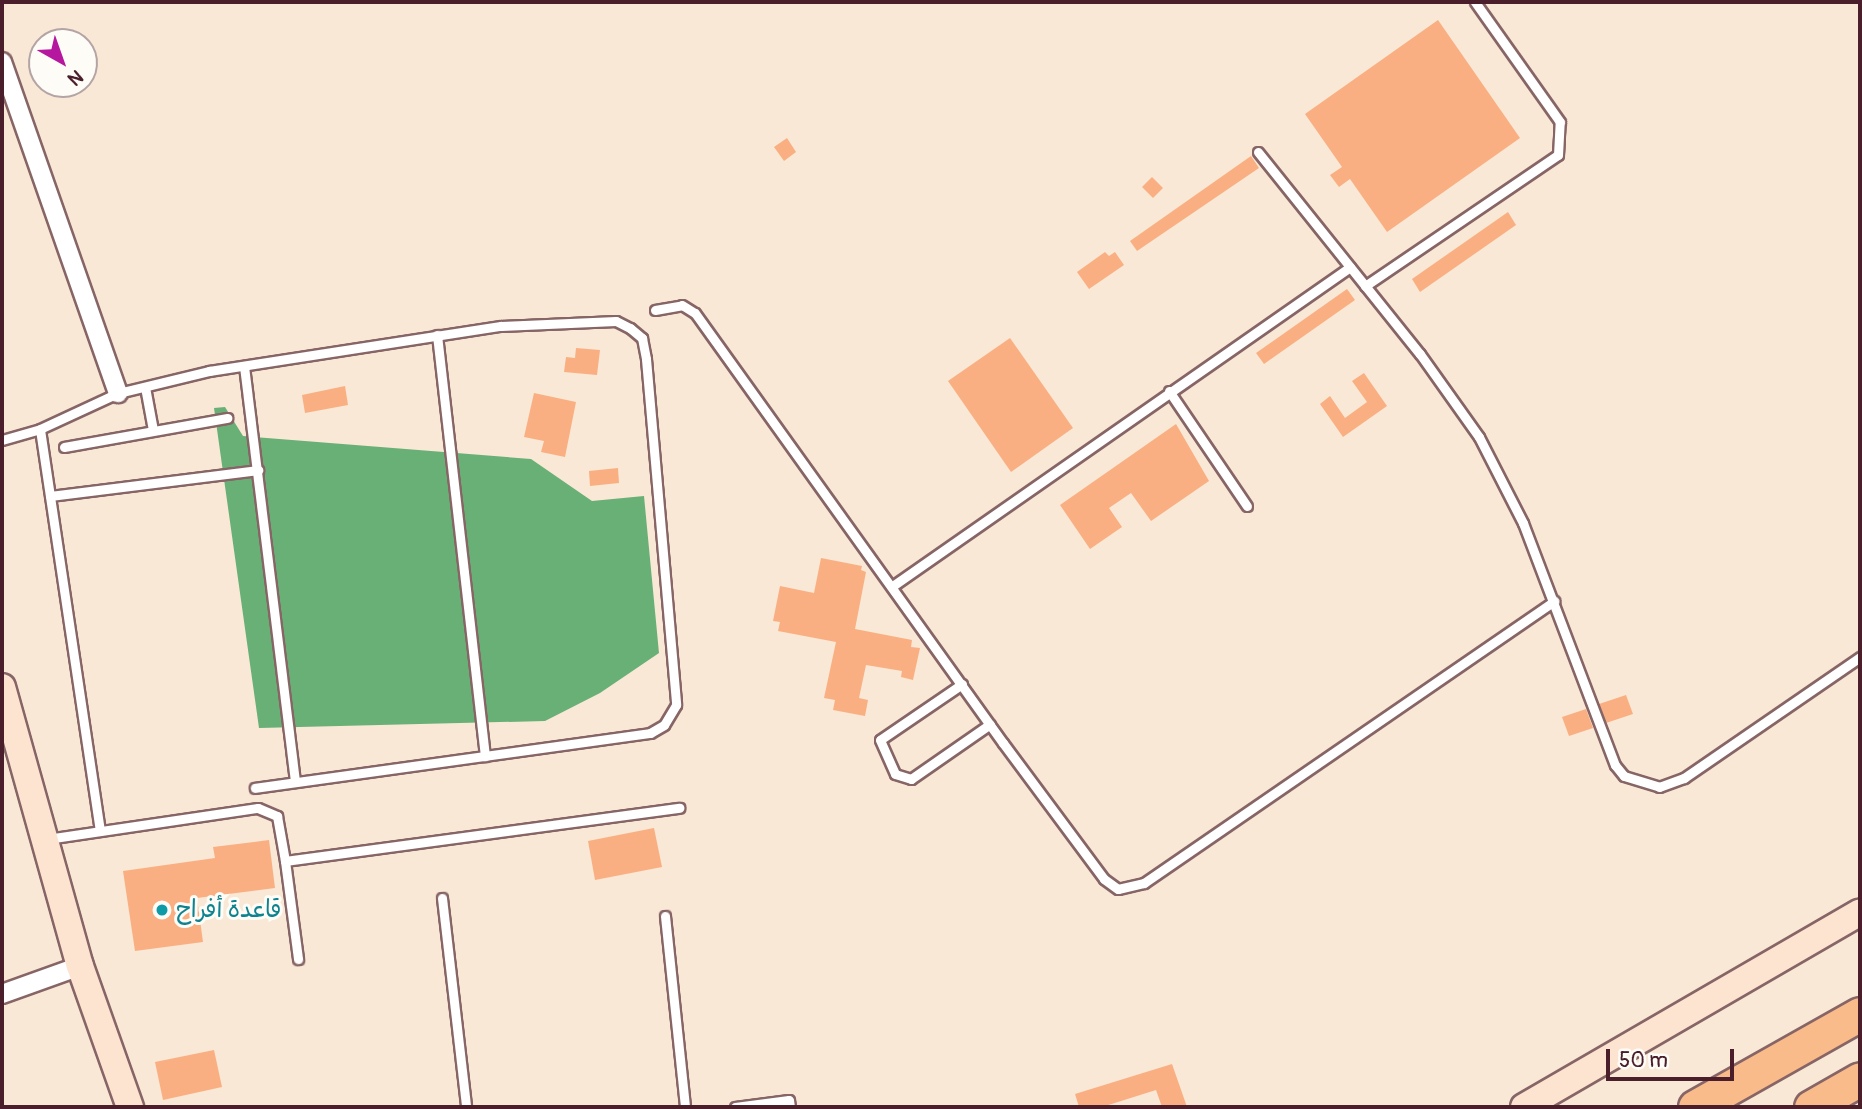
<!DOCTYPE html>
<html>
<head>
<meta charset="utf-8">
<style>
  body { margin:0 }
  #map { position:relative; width:1862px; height:1109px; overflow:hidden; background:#f8e8d5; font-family:Pangolin,"Playpen Sans Arabic",sans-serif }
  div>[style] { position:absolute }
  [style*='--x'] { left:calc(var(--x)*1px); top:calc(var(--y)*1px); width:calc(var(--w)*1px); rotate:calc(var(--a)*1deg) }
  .forest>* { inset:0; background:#69b076 }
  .building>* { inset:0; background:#faaf82 }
  .roads { filter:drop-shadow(2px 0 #876566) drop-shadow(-2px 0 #876566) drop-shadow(0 2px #876566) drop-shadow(0 -2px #876566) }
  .lane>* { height:9px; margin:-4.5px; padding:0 4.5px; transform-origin:4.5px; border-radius:4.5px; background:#fff }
  .street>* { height:18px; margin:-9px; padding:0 9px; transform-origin:9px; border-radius:9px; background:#fff }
  .secondary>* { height:26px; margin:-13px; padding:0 13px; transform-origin:13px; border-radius:13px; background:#fde4d1 }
  .highway>* { height:33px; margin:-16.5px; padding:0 16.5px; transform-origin:16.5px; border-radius:16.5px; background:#fabb8b }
  .dots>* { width:19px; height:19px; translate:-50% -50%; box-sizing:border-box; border:4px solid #fdfcf7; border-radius:50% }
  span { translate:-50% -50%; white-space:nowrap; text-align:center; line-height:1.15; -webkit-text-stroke:6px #fdfcf7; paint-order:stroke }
  .culture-label { font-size:24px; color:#0d838f }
  .left { translate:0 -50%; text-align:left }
  .frame { position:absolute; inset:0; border:4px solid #4a1f2b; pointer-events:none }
  .north { position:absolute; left:28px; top:28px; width:70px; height:70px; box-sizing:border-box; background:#fdfcf7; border:2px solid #b5a4a5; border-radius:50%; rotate:140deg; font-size:19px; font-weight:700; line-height:28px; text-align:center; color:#4a1f2b }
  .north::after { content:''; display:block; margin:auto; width:24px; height:32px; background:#b5179e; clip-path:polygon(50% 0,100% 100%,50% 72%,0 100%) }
  .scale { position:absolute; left:1606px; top:1049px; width:128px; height:32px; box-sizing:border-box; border:4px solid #4a1f2b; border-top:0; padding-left:9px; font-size:21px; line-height:24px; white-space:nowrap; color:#4a1f2b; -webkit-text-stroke:5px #fdfcf7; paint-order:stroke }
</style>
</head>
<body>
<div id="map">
  <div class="forest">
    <i style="clip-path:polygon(225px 407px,243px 436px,531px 459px,592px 501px,644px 496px,659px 653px,600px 693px,545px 721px,259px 728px,214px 408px)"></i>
  </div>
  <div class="building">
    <i style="clip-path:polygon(1438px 20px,1520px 138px,1387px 232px,1350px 179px,1339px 187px,1330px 175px,1342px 167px,1305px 114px)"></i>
    <i style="clip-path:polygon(787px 138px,796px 152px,784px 161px,774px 147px)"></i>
    <i style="clip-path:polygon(1251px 156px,1259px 168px,1137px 251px,1130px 241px)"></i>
    <i style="clip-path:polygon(1152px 177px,1163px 188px,1153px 198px,1142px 187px)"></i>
    <i style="clip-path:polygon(1508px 212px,1516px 225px,1420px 292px,1412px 279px)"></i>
    <i style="clip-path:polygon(1105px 252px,1109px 256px,1115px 252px,1124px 265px,1089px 289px,1077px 272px)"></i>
    <i style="clip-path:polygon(1347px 289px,1355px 300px,1264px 364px,1256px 353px)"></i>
    <i style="clip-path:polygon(1010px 338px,1073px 428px,1011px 472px,948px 381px)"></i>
    <i style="clip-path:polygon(576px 348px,600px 350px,597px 375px,564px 372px,566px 357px,575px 358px)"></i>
    <i style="clip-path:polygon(1364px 373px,1387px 406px,1343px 437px,1320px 404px,1330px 396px,1345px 418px,1367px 402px,1352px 381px)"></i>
    <i style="clip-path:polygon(345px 386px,348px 405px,305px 413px,302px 395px)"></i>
    <i style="clip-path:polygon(534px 393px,576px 402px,565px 457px,541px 452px,544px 441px,524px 437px)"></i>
    <i style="clip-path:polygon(1176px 424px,1209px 481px,1151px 521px,1131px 493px,1109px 508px,1122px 527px,1090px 549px,1060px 505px)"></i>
    <i style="clip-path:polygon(618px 468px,619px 483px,590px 486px,589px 471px)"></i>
    <i style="clip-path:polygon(821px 558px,862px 566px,861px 570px,866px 572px,855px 629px,912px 640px,911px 647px,920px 648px,913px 680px,901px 677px,902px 671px,866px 665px,859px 698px,868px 700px,865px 716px,833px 710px,835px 700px,824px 698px,836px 642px,778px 631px,780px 622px,773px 621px,780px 586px,814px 593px)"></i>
    <i style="clip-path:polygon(1626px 695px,1633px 714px,1606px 723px,1599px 704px)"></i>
    <i style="clip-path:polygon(1586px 709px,1593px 728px,1569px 736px,1562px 717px)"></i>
    <i style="clip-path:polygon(654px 828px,662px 867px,595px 880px,588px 841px)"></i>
    <i style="clip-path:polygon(269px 840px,275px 888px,197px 898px,203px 942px,135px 951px,123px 871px,215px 858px,213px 847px)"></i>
    <i style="clip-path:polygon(214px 1050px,222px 1087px,163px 1100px,155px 1062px)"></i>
    <i style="clip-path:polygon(1172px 1064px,1187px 1107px,1162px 1107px,1156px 1090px,1102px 1107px,1079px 1107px,1075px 1094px)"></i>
  </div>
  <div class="roads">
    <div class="lane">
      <i style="--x:1258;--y:152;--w:259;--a:51.3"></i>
      <i style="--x:1420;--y:354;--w:102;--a:54.6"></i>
      <i style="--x:1479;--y:437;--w:97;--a:62.9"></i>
      <i style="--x:1523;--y:523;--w:259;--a:69.2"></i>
      <i style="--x:1615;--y:765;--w:14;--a:51"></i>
      <i style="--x:1624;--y:776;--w:37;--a:17"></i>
      <i style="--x:1659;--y:787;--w:27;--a:-20"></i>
      <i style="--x:1684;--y:778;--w:214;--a:-34.5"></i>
      <i style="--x:1365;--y:286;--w:233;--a:-34.2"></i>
      <i style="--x:1558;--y:155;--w:33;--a:-87"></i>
      <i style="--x:1560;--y:122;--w:147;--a:-125.3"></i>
      <i style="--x:655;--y:310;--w:27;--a:-10"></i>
      <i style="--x:682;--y:305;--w:15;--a:32"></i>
      <i style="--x:695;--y:313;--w:529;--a:54.39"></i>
      <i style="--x:1003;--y:743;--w:169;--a:53.4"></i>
      <i style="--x:1104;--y:879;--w:17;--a:36"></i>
      <i style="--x:1118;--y:889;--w:27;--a:-13"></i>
      <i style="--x:1144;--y:883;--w:498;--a:-34.5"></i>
      <i style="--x:437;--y:335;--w:424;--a:83.5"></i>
      <i style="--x:244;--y:366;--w:419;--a:83"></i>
      <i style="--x:145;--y:387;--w:44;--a:79.5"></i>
      <i style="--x:1169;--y:391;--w:139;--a:55.9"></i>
      <i style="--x:2;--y:440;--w:40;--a:-16"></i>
      <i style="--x:64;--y:447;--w:166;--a:-10.1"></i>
      <i style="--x:50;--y:496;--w:210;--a:-7.1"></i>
      <i style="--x:894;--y:585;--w:556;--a:-34.89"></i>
      <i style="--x:962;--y:684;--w:99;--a:145.7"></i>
      <i style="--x:880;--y:740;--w:37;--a:66"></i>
      <i style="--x:895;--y:774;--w:17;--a:17"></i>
      <i style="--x:911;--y:779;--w:96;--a:-34.8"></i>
      <i style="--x:100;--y:831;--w:406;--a:-98.5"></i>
      <i style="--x:40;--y:429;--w:86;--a:-24.8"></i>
      <i style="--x:118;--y:393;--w:94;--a:-13.6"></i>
      <i style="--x:209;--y:371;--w:295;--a:-8.8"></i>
      <i style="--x:501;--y:326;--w:115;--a:-2.5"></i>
      <i style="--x:616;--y:321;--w:16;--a:27"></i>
      <i style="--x:630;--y:328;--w:16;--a:40"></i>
      <i style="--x:642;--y:338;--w:21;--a:79"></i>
      <i style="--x:646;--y:359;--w:347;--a:85"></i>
      <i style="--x:676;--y:705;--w:23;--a:121"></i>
      <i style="--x:664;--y:725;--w:16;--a:150"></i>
      <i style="--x:650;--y:733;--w:399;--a:172.1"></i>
      <i style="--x:47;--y:839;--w:213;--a:-8.4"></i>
      <i style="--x:258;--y:808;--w:21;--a:23"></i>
      <i style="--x:277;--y:816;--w:46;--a:79.9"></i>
      <i style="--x:285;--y:861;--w:398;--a:-7.7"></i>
      <i style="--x:285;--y:861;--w:99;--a:82.4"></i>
      <i style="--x:442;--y:898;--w:210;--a:83.4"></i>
      <i style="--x:665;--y:916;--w:192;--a:84"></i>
      <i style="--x:735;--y:1107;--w:54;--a:-7.4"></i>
      <i style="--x:789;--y:1100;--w:7;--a:82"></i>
    </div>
    <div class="street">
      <i style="--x:2;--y:62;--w:351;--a:70.7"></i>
      <i style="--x:2;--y:994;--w:83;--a:-19.7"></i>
    </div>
    <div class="secondary">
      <i style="--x:2;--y:687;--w:290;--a:74.4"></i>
      <i style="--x:80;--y:966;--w:150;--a:70.5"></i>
      <i style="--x:1524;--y:1107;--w:388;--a:-30.1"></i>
    </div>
    <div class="highway">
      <i style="--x:1695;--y:1107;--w:189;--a:-29.4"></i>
      <i style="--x:1811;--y:1107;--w:56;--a:-29.7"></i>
    </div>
  </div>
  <div class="dots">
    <i style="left:162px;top:910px;background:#0f9aa8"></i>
  </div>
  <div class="culture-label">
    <span class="left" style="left:176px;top:910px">قاعدة أفراح</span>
  </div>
  <div class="frame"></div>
  <div class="north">N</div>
  <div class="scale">50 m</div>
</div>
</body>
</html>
